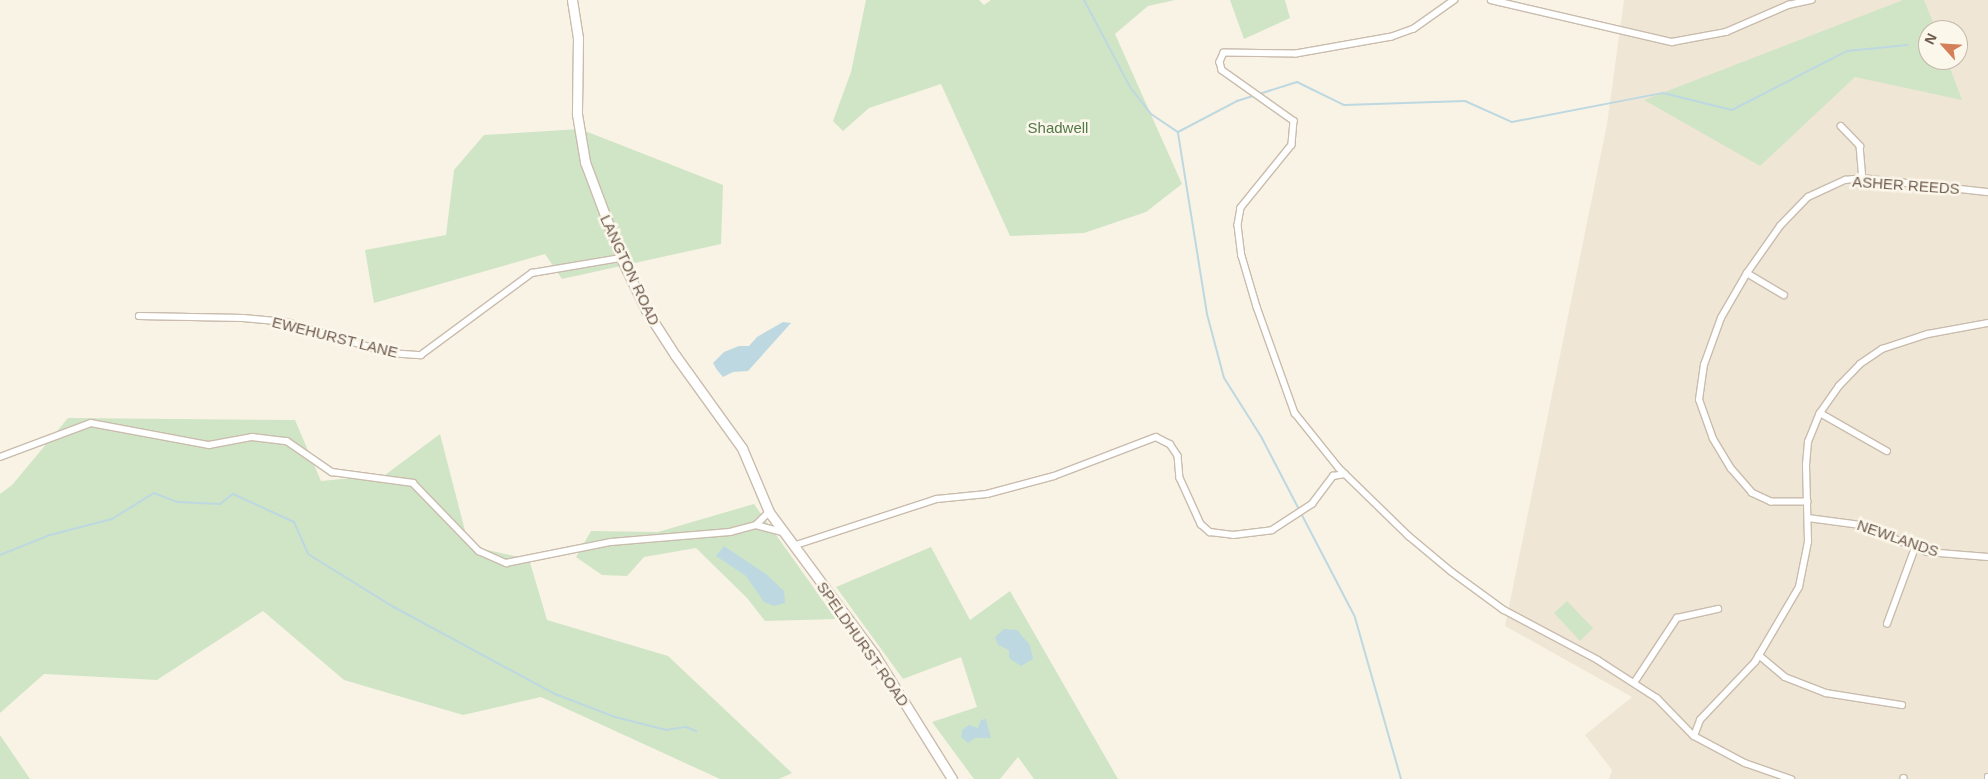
<!DOCTYPE html>
<html>
<head>
<meta charset="utf-8">
<style>
  body { margin:0 }
  #map { position:relative; width:1988px; height:779px; overflow:hidden; background:#f9f3e6; font-family:Helvetica,sans-serif }
  div>[style] { position:absolute }
  [style*='--x'] { left:calc(var(--x)*1px); top:calc(var(--y)*1px); width:calc(var(--w)*1px); rotate:calc(var(--a)*1deg) }
  .residential>* { inset:0; background:#f0e6d5 }
  .green>* { inset:0; background:#d0e5c6 }
  .water>* { inset:0; background:#bdd8e0 }
  .stream>* { height:2px; margin:-1px; padding:0 1px; transform-origin:1px; border-radius:1px; background:#bdd8e0 }
  .roads { filter:drop-shadow(1px 0 #c9bcad) drop-shadow(-1px 0 #c9bcad) drop-shadow(0 1px #c9bcad) drop-shadow(0 -1px #c9bcad) }
  .street>* { height:5.5px; margin:-2.75px; padding:0 2.75px; transform-origin:2.75px; border-radius:2.75px; background:#fff }
  .secondary>* { height:9px; margin:-4.5px; padding:0 4.5px; transform-origin:4.5px; border-radius:4.5px; background:#fff }
  span { translate:-50% -50%; white-space:nowrap; text-align:center; line-height:1.15; -webkit-text-stroke:5px #fcf7eb; paint-order:stroke }
  .park-label { font-size:15px; color:#54794b }
  .street-label { font-size:15px; color:#6f5c4e }
  .north { position:absolute; left:1918px; top:20px; width:50px; height:50px; box-sizing:border-box; background:#fcf7eb; border:1px solid #c4b9ac; border-radius:50%; rotate:296deg; font-size:14px; font-weight:700; line-height:20px; text-align:center; color:#6f5c4e }
  .north::after { content:''; display:block; margin:auto; width:18px; height:22px; background:#d47f5a; clip-path:polygon(50% 0,100% 100%,50% 72%,0 100%) }
</style>
</head>
<body>
<div id="map">
  <div class="residential">
    <i style="clip-path:polygon(evenodd,1624px 0,1988px 0,1988px 779px,1609px 779px,1612px 770px,1585px 735px,1632px 697px,1505px 626px,1607px 124px,1624px 0,1928px 30px,1958px 30px,1958px 60px,1928px 60px,1928px 30px)"></i>
  </div>
  <div class="green">
    <i style="clip-path:polygon(866px 0,979px 0,984px 5px,991px 0,1175px 0,1148px 6px,1115px 34px,1182px 184px,1146px 212px,1084px 233px,1010px 236px,941px 84px,869px 108px,843px 131px,833px 121px,851px 72px)"></i>
    <i style="clip-path:polygon(1230px 0,1285px 0,1290px 18px,1244px 39px)"></i>
    <i style="clip-path:polygon(1903px 0,1924px 0,1936px 30px,1928px 30px,1928px 60px,1947px 60px,1962px 100px,1855px 77px,1760px 166px,1644px 100px)"></i>
    <i style="clip-path:polygon(580px 129px,723px 185px,721px 244px,562px 279px,545px 254px,374px 303px,365px 250px,446px 235px,454px 170px,484px 135px)"></i>
    <i style="clip-path:polygon(68px 418px,295px 420px,321px 481px,385px 475px,440px 434px,469px 546px,529px 559px,547px 620px,668px 656px,792px 773px,779px 779px,720px 779px,541px 697px,463px 715px,344px 680px,263px 611px,157px 680px,44px 674px,0 713px,0 494px,12px 485px)"></i>
    <i style="clip-path:polygon(754px 504px,836px 619px,765px 621px,747px 598px,696px 548px,644px 557px,627px 576px,602px 575px,576px 557px,591px 531px,658px 532px)"></i>
    <i style="clip-path:polygon(931px 547px,970px 620px,1010px 591px,1118px 779px,1034px 779px,1018px 757px,1000px 779px,974px 779px,932px 722px,977px 707px,961px 657px,903px 679px,836px 587px)"></i>
    <i style="clip-path:polygon(1567px 601px,1593px 628px,1580px 641px,1554px 613px)"></i>
    <i style="clip-path:polygon(0 735px,30px 779px,0 779px)"></i>
  </div>
  <div class="water">
    <i style="clip-path:polygon(783px 322px,791px 323px,748px 371px,733px 372px,723px 377px,717px 370px,713px 363px,724px 352px,739px 346px,749px 346px,757px 337px)"></i>
    <i style="clip-path:polygon(724px 546px,766px 574px,784px 591px,785px 603px,774px 606px,764px 602px,746px 576px,716px 556px)"></i>
    <i style="clip-path:polygon(1004px 629px,1017px 630px,1030px 645px,1033px 659px,1021px 666px,1009px 658px,1009px 650px,998px 645px,995px 637px)"></i>
    <i style="clip-path:polygon(986px 719px,991px 738px,975px 738px,968px 743px,961px 737px,962px 730px,969px 725px,978px 728px,981px 720px)"></i>
  </div>
  <div class="stream">
    <i style="--x:1084;--y:0;--w:98;--a:62.1"></i>
    <i style="--x:1130;--y:87;--w:34;--a:52"></i>
    <i style="--x:1151;--y:114;--w:32;--a:34"></i>
    <i style="--x:0;--y:555;--w:54;--a:-21.8"></i>
    <i style="--x:50;--y:535;--w:64;--a:-14.5"></i>
    <i style="--x:112;--y:519;--w:49;--a:-31.8"></i>
    <i style="--x:154;--y:493;--w:26;--a:21"></i>
    <i style="--x:178;--y:502;--w:42;--a:2.7"></i>
    <i style="--x:220;--y:504;--w:16;--a:-38"></i>
    <i style="--x:233;--y:494;--w:67;--a:24.7"></i>
    <i style="--x:294;--y:522;--w:35;--a:66"></i>
    <i style="--x:308;--y:554;--w:99;--a:31.8"></i>
    <i style="--x:392;--y:606;--w:185;--a:28.4"></i>
    <i style="--x:555;--y:694;--w:64;--a:21"></i>
    <i style="--x:615;--y:717;--w:53;--a:14.3"></i>
    <i style="--x:666;--y:730;--w:20;--a:-9"></i>
    <i style="--x:686;--y:727;--w:11;--a:22"></i>
    <i style="--x:1401;--y:779;--w:168;--a:-105.9"></i>
    <i style="--x:1355;--y:617;--w:202;--a:-117.5"></i>
    <i style="--x:1262;--y:438;--w:71;--a:-122.3"></i>
    <i style="--x:1224;--y:378;--w:66;--a:-104.9"></i>
    <i style="--x:1207;--y:314;--w:184;--a:-99.1"></i>
    <i style="--x:1178;--y:132;--w:67;--a:-27.7"></i>
    <i style="--x:1237;--y:101;--w:63;--a:-17.6"></i>
    <i style="--x:1297;--y:82;--w:52;--a:26.1"></i>
    <i style="--x:1344;--y:105;--w:121;--a:-1.9"></i>
    <i style="--x:1465;--y:101;--w:51;--a:24.1"></i>
    <i style="--x:1512;--y:122;--w:154;--a:-10.9"></i>
    <i style="--x:1663;--y:93;--w:71;--a:13.8"></i>
    <i style="--x:1732;--y:110;--w:129;--a:-27.2"></i>
    <i style="--x:1847;--y:51;--w:61;--a:-5.6"></i>
  </div>
  <div class="roads">
    <div class="street">
      <i style="--x:1455;--y:0;--w:50;--a:144.7"></i>
      <i style="--x:1414;--y:29;--w:23;--a:160"></i>
      <i style="--x:1392;--y:37;--w:97;--a:170"></i>
      <i style="--x:1296;--y:54;--w:72;--a:-179.2"></i>
      <i style="--x:1224;--y:53;--w:10;--a:114"></i>
      <i style="--x:1220;--y:62;--w:8;--a:76"></i>
      <i style="--x:1222;--y:70;--w:88;--a:35.3"></i>
      <i style="--x:1294;--y:121;--w:24;--a:95"></i>
      <i style="--x:1292;--y:145;--w:81;--a:129"></i>
      <i style="--x:1241;--y:208;--w:17;--a:100"></i>
      <i style="--x:1238;--y:225;--w:31;--a:83"></i>
      <i style="--x:1242;--y:256;--w:53;--a:73.6"></i>
      <i style="--x:1257;--y:307;--w:113;--a:70.3"></i>
      <i style="--x:1295;--y:413;--w:70;--a:51.3"></i>
      <i style="--x:1339;--y:468;--w:98;--a:44.2"></i>
      <i style="--x:1409;--y:536;--w:56;--a:39.9"></i>
      <i style="--x:1452;--y:572;--w:64;--a:36.2"></i>
      <i style="--x:1504;--y:610;--w:106;--a:28"></i>
      <i style="--x:1598;--y:660;--w:70;--a:32.8"></i>
      <i style="--x:1657;--y:698;--w:53;--a:45.8"></i>
      <i style="--x:1694;--y:736;--w:58;--a:27.9"></i>
      <i style="--x:1745;--y:763;--w:49;--a:19.2"></i>
      <i style="--x:1491;--y:0;--w:186;--a:13.1"></i>
      <i style="--x:1672;--y:42;--w:55;--a:-10.5"></i>
      <i style="--x:1726;--y:32;--w:68;--a:-23.5"></i>
      <i style="--x:1788;--y:5;--w:24;--a:-12"></i>
      <i style="--x:1841;--y:126;--w:28;--a:46"></i>
      <i style="--x:1860;--y:146;--w:32;--a:85"></i>
      <i style="--x:1747;--y:273;--w:43;--a:30.7"></i>
      <i style="--x:139;--y:316;--w:104;--a:1.1"></i>
      <i style="--x:243;--y:318;--w:44;--a:5.2"></i>
      <i style="--x:287;--y:322;--w:107;--a:16.9"></i>
      <i style="--x:389;--y:353;--w:32;--a:4"></i>
      <i style="--x:421;--y:355;--w:138;--a:-36.5"></i>
      <i style="--x:532;--y:273;--w:90;--a:-9.6"></i>
      <i style="--x:1820;--y:413;--w:77;--a:29.6"></i>
      <i style="--x:0;--y:457;--w:97;--a:-20.5"></i>
      <i style="--x:91;--y:423;--w:120;--a:10.6"></i>
      <i style="--x:209;--y:445;--w:44;--a:-10.5"></i>
      <i style="--x:252;--y:437;--w:35;--a:7"></i>
      <i style="--x:287;--y:441;--w:55;--a:34.6"></i>
      <i style="--x:332;--y:472;--w:82;--a:7.7"></i>
      <i style="--x:413;--y:483;--w:95;--a:45.9"></i>
      <i style="--x:479;--y:551;--w:30;--a:24"></i>
      <i style="--x:506;--y:563;--w:107;--a:-11.3"></i>
      <i style="--x:611;--y:542;--w:119;--a:-4.8"></i>
      <i style="--x:730;--y:532;--w:27;--a:-15"></i>
      <i style="--x:756;--y:525;--w:18;--a:-45"></i>
      <i style="--x:1808;--y:502;--w:37;--a:180"></i>
      <i style="--x:1771;--y:502;--w:21;--a:-155"></i>
      <i style="--x:1752;--y:493;--w:32;--a:-131"></i>
      <i style="--x:1731;--y:469;--w:35;--a:-121"></i>
      <i style="--x:1713;--y:439;--w:41;--a:-109.7"></i>
      <i style="--x:1699;--y:400;--w:35;--a:-82"></i>
      <i style="--x:1704;--y:365;--w:50;--a:-70.1"></i>
      <i style="--x:1721;--y:318;--w:52;--a:-60"></i>
      <i style="--x:1747;--y:273;--w:57;--a:-54.9"></i>
      <i style="--x:1780;--y:226;--w:40;--a:-46"></i>
      <i style="--x:1808;--y:197;--w:41;--a:-24.7"></i>
      <i style="--x:1845;--y:180;--w:18;--a:-6"></i>
      <i style="--x:1863;--y:178;--w:126;--a:6.4"></i>
      <i style="--x:1808;--y:518;--w:53;--a:7.5"></i>
      <i style="--x:1861;--y:525;--w:71;--a:22.2"></i>
      <i style="--x:1927;--y:552;--w:61;--a:4.7"></i>
      <i style="--x:756;--y:525;--w:28;--a:15"></i>
      <i style="--x:793;--y:546;--w:151;--a:-18.1"></i>
      <i style="--x:937;--y:499;--w:50;--a:-5.7"></i>
      <i style="--x:987;--y:494;--w:69;--a:-15"></i>
      <i style="--x:1054;--y:476;--w:109;--a:-20.9"></i>
      <i style="--x:1156;--y:437;--w:16;--a:27"></i>
      <i style="--x:1170;--y:444;--w:14;--a:56"></i>
      <i style="--x:1178;--y:456;--w:22;--a:85"></i>
      <i style="--x:1180;--y:478;--w:51;--a:65.5"></i>
      <i style="--x:1201;--y:524;--w:12;--a:42"></i>
      <i style="--x:1210;--y:532;--w:23;--a:7"></i>
      <i style="--x:1233;--y:535;--w:39;--a:-7"></i>
      <i style="--x:1272;--y:530;--w:48;--a:-33"></i>
      <i style="--x:1312;--y:504;--w:35;--a:-53"></i>
      <i style="--x:1333;--y:476;--w:12;--a:-9"></i>
      <i style="--x:1887;--y:624;--w:81;--a:-69.8"></i>
      <i style="--x:1759;--y:655;--w:34;--a:40"></i>
      <i style="--x:1785;--y:677;--w:44;--a:21.3"></i>
      <i style="--x:1826;--y:693;--w:77;--a:9"></i>
      <i style="--x:1634;--y:683;--w:78;--a:-56.5"></i>
      <i style="--x:1677;--y:618;--w:42;--a:-12.4"></i>
      <i style="--x:1694;--y:736;--w:17;--a:-69"></i>
      <i style="--x:1700;--y:720;--w:80;--a:-46.5"></i>
      <i style="--x:1755;--y:662;--w:87;--a:-59.6"></i>
      <i style="--x:1799;--y:587;--w:46;--a:-78.7"></i>
      <i style="--x:1808;--y:542;--w:77;--a:-91.5"></i>
      <i style="--x:1806;--y:465;--w:23;--a:-85"></i>
      <i style="--x:1808;--y:442;--w:31;--a:-68"></i>
      <i style="--x:1820;--y:413;--w:33;--a:-55"></i>
      <i style="--x:1839;--y:386;--w:30;--a:-46"></i>
      <i style="--x:1860;--y:364;--w:27;--a:-34"></i>
      <i style="--x:1882;--y:349;--w:48;--a:-18.1"></i>
      <i style="--x:1928;--y:334;--w:61;--a:-10.4"></i>
      <i style="--x:1904;--y:778;--w:1;--a:90"></i>
      <i style="--x:1988;--y:779;--w:2;--a:-90"></i>
    </div>
    <div class="secondary">
      <i style="--x:572;--y:0;--w:38;--a:81"></i>
      <i style="--x:578;--y:38;--w:76;--a:90.8"></i>
      <i style="--x:577;--y:114;--w:49;--a:80.5"></i>
      <i style="--x:585;--y:162;--w:103;--a:69.4"></i>
      <i style="--x:621;--y:258;--w:58;--a:64.3"></i>
      <i style="--x:646;--y:310;--w:54;--a:57.2"></i>
      <i style="--x:675;--y:355;--w:115;--a:54.2"></i>
      <i style="--x:742;--y:448;--w:69;--a:67.1"></i>
      <i style="--x:769;--y:512;--w:177;--a:53.5"></i>
      <i style="--x:874;--y:654;--w:147;--a:58"></i>
    </div>
  </div>
  <div class="park-label">
    <span style="left:1058px;top:128px">Shadwell</span>
  </div>
  <div class="street-label">
    <span style="left:1906px;top:185px;rotate:4deg">ASHER REEDS</span>
    <span style="left:630px;top:270px;rotate:65deg">LANGTON ROAD</span>
    <span style="left:335px;top:337px;rotate:14deg">EWEHURST LANE</span>
    <span style="left:1898px;top:538px;rotate:19deg">NEWLANDS</span>
    <span style="left:863px;top:644px;rotate:55deg">SPELDHURST ROAD</span>
  </div>
  <div class="north">N</div>
</div>
</body>
</html>
